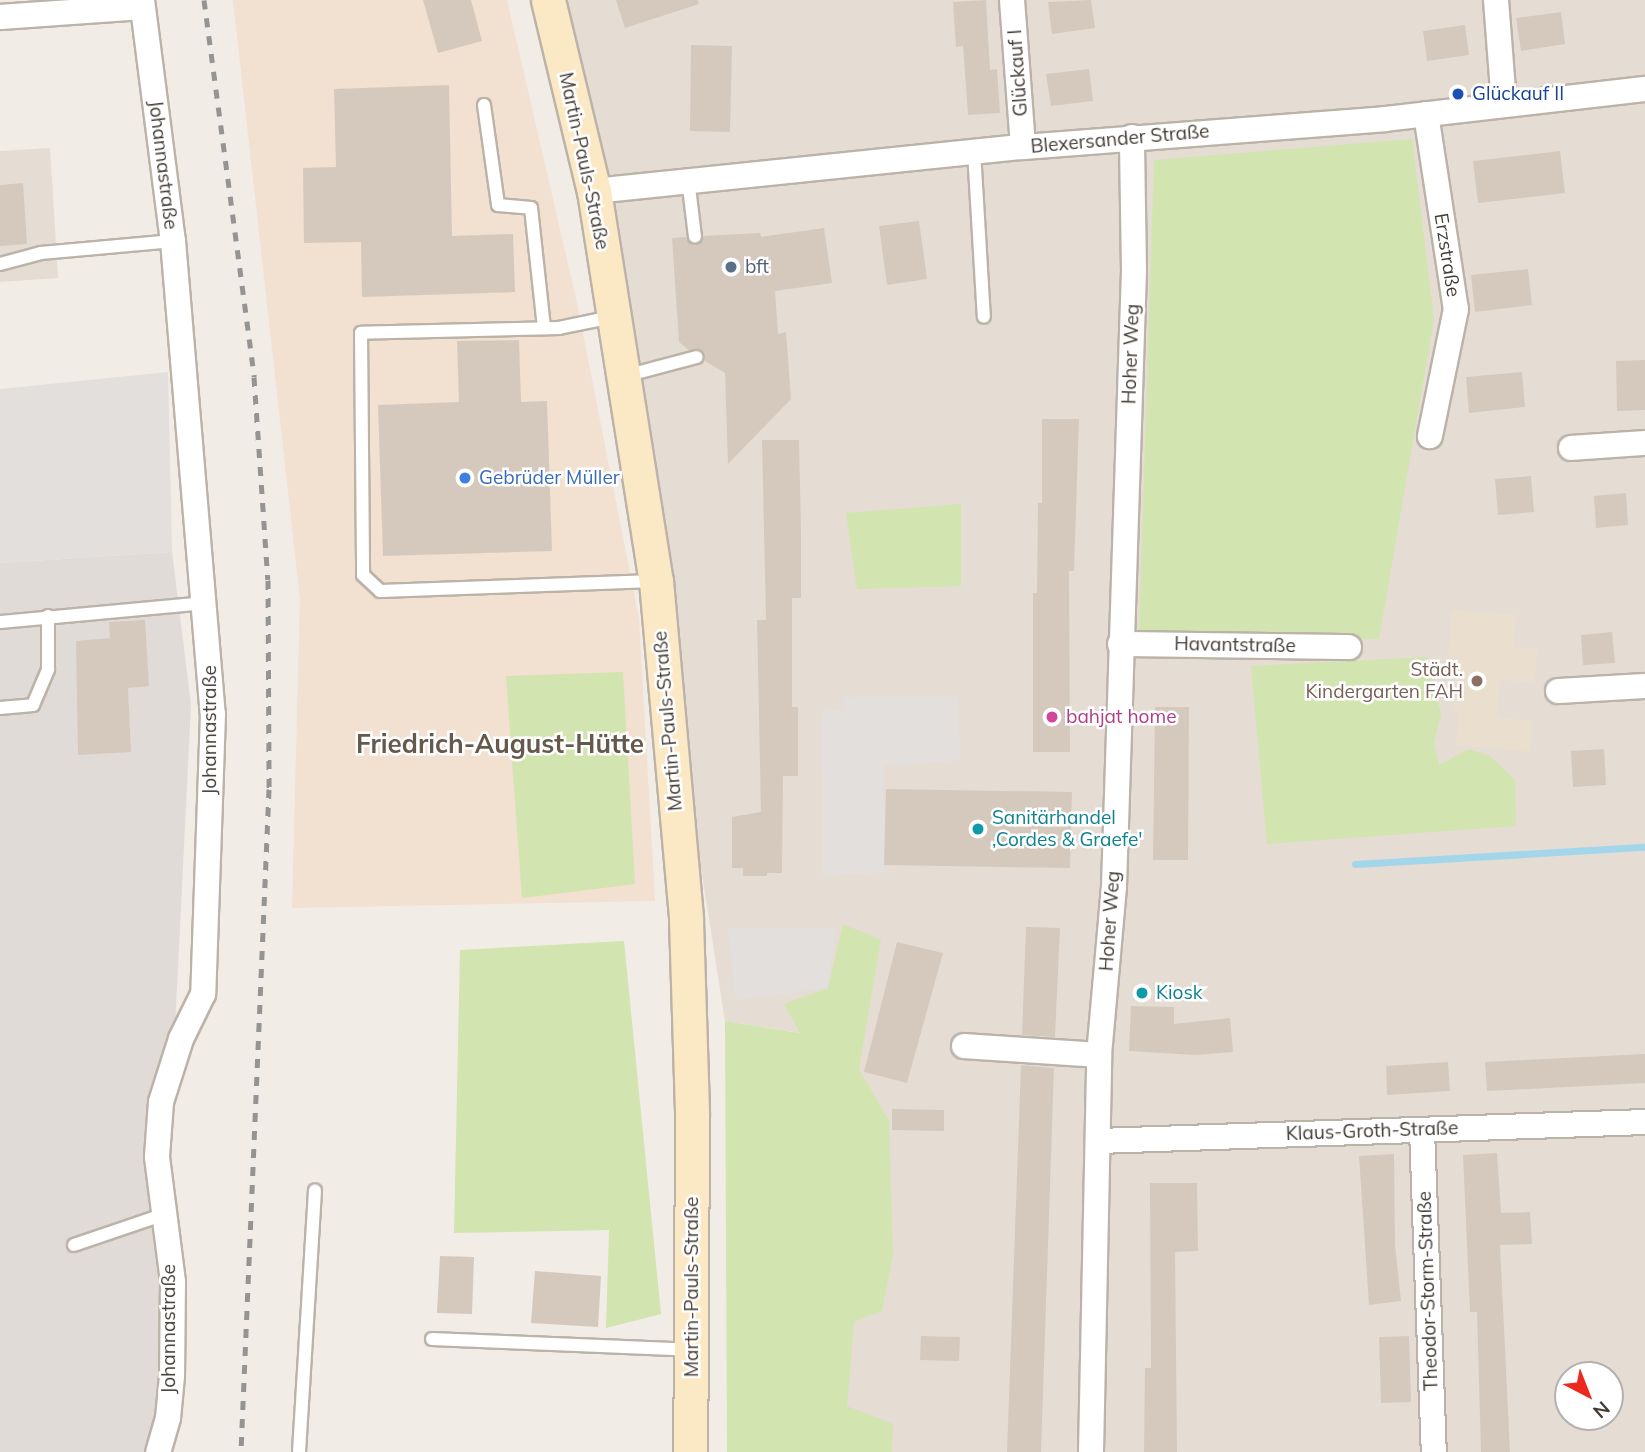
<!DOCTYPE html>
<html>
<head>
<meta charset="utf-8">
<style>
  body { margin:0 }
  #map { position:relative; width:1645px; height:1452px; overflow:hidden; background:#f1ece5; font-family:Mulish,sans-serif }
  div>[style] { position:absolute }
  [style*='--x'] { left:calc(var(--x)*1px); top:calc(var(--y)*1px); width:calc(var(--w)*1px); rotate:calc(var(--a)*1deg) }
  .residential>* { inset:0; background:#e5ddd3 }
  .commercial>* { inset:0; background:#f2e0d0 }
  .industrial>* { inset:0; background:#e0dbd6 }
  .education>* { inset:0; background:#eadfcf }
  .green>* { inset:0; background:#d2e4af }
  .parking>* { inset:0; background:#e2dfdd }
  .stream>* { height:7px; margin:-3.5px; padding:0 3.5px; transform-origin:3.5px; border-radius:3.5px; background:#a3d6eb }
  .building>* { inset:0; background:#d5c9be }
  .roads { filter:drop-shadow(2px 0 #bcb3a8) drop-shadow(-2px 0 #bcb3a8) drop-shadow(0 2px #bcb3a8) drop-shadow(0 -2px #bcb3a8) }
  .lane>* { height:12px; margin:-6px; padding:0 6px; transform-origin:6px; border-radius:6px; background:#fff }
  .street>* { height:24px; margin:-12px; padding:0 12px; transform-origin:12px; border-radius:12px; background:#fff }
  .secondary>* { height:33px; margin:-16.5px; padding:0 16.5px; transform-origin:16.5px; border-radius:16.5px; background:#fbe8c5 }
  .rail>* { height:5px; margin-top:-2.5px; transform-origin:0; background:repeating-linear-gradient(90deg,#949494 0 9px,transparent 0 18px) }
  .dots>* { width:19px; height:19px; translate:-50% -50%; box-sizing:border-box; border:4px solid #fff; border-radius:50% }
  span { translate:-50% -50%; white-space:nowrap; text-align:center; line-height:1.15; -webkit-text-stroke:5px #fff; paint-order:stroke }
  .street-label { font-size:19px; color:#433c35 }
  .transit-label { font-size:19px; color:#164399 }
  .left { translate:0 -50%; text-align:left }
  .service-label { font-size:19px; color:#4e5e75 }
  .shop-label { font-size:19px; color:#366cbe }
  .education-label { font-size:19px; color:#785e54 }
  .right { translate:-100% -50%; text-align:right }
  .hotel-label { font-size:19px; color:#b23c85 }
  .culture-label { font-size:19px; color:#0d838f }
  .district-label { font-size:26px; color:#65594d; font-weight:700 }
  .north { position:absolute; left:1554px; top:1361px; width:70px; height:70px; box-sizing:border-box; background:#fff; border:2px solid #b4b1ae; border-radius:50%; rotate:138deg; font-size:19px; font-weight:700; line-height:28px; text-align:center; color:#433c35 }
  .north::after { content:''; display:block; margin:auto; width:24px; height:32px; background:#ed281f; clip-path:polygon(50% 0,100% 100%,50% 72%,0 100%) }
</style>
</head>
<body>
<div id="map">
  <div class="residential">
    <i style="clip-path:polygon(evenodd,548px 0,1645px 0,1645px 1452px,810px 1452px,801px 1033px,725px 1021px,656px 581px,548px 0,1568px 1375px,1610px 1375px,1610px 1417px,1568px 1417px,1568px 1375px)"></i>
    <i style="clip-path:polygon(50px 148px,58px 278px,0 282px,0 151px)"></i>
  </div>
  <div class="commercial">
    <i style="clip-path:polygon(233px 0,507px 0,577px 303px,639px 619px,655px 901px,292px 908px,300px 599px)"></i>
  </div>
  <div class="industrial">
    <i style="clip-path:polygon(172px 552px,191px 705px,154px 1452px,0 1452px,0 563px)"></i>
  </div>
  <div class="education">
    <i style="clip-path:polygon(1452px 610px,1516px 615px,1513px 647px,1537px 649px,1534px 682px,1500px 680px,1497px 717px,1533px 721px,1530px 751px,1456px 745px,1459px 711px,1451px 710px,1454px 676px,1447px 675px)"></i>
  </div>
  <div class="green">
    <i style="clip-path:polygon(1412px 139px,1434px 319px,1379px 639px,1139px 635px,1154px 160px)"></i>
    <i style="clip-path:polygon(961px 504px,961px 586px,857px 589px,846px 513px)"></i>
    <i style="clip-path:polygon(1426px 657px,1441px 714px,1434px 743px,1439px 765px,1469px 749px,1490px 756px,1515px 780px,1516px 826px,1267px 844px,1251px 666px)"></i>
    <i style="clip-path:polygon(623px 672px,635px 884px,522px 898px,506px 676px)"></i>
    <i style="clip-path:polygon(843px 924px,881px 940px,859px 1069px,889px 1121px,893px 1255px,882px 1311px,854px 1322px,847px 1406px,893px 1424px,892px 1452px,727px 1452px,725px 1021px,800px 1033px,784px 1004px,828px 988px)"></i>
    <i style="clip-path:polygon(624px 941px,661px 1314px,606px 1328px,609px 1230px,454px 1233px,460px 950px)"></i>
  </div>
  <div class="parking">
    <i style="clip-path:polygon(168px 372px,172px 552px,0 563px,0 389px)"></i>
    <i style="clip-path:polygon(958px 696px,960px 760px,884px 766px,884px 872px,823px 876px,822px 711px,844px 710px,843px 697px)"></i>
    <i style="clip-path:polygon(728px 928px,836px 928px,828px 988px,736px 1000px)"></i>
  </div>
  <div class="stream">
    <i style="--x:1355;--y:864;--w:290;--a:-3.4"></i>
  </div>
  <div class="building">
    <i style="clip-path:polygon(423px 0,471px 0,482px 41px,438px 53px)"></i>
    <i style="clip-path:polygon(616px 0,698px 0,699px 4px,625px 28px)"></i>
    <i style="clip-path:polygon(986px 0,990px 70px,997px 69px,1000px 113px,968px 115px,963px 46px,956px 47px,953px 2px)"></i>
    <i style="clip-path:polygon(1091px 0,1095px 28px,1052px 34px,1048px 2px)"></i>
    <i style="clip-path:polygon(1561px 12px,1565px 44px,1521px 51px,1516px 18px)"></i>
    <i style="clip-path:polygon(1465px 25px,1469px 55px,1427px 61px,1423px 31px)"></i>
    <i style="clip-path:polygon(691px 45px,732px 46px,730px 132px,690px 131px)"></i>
    <i style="clip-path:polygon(1089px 69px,1093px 101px,1051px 106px,1046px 74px)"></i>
    <i style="clip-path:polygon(449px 85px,452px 236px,513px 234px,515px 292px,362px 297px,361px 242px,304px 243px,303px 168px,336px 167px,334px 89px)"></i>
    <i style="clip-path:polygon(1560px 151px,1565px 193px,1478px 203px,1473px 161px)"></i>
    <i style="clip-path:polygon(23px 183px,27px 244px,0 246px,0 185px)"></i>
    <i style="clip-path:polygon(919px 221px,927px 279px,887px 285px,879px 226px)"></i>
    <i style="clip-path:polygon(824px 228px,832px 283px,775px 291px,778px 334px,786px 332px,791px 399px,728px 464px,725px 373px,705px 361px,703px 350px,689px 350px,679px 342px,672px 238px,686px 237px,695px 246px,704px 236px,760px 233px,761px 237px)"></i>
    <i style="clip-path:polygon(1528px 269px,1532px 305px,1475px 312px,1471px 275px)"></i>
    <i style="clip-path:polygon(519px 340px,521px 402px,547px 401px,552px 551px,383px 556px,378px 405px,459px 402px,457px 341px)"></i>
    <i style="clip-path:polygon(1645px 360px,1645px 410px,1617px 411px,1616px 361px)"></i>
    <i style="clip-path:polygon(1522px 372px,1525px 407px,1469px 413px,1466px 377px)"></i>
    <i style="clip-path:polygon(1042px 419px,1079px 419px,1074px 571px,1069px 571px,1070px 752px,1033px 752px,1033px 593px,1037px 593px,1038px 503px,1042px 503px)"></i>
    <i style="clip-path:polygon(762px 440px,799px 440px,801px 531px,801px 598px,792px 598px,792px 707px,798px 707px,798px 776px,783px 776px,782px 873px,767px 873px,767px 876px,743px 876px,743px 868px,732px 868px,732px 817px,761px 812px,757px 620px,766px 620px)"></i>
    <i style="clip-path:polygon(1531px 476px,1534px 512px,1498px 515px,1495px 479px)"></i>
    <i style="clip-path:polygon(1626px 493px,1628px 525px,1596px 528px,1594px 496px)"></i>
    <i style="clip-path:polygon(145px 620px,149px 686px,128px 688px,131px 752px,78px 755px,76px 641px,110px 638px,109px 622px)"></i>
    <i style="clip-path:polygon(1612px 632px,1615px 663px,1583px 665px,1581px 635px)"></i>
    <i style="clip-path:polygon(1155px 707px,1189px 707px,1188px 860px,1153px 860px)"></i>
    <i style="clip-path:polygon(1604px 749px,1606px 785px,1573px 787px,1571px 751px)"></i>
    <i style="clip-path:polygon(886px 789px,1072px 792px,1070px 868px,884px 865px)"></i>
    <i style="clip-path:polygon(1026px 927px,1060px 928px,1055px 1037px,1022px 1035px)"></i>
    <i style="clip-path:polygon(897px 942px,943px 953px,907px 1083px,864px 1072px)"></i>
    <i style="clip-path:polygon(1131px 1006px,1174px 1007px,1174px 1024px,1230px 1018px,1233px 1052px,1195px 1055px,1129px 1051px)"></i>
    <i style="clip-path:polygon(1645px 1054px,1645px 1083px,1487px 1091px,1485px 1062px)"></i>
    <i style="clip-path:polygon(1448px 1062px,1450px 1091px,1387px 1095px,1386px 1066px)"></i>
    <i style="clip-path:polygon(1021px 1065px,1054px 1068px,1041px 1452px,1007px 1452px)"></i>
    <i style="clip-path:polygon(892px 1109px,944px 1110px,944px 1131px,892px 1130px)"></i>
    <i style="clip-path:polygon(1497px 1153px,1501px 1213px,1530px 1212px,1532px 1244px,1500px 1245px,1510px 1452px,1481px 1452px,1477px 1312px,1470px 1312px,1463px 1155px)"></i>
    <i style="clip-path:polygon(1394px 1154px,1395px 1245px,1401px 1301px,1369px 1305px,1359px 1156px)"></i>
    <i style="clip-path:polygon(1150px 1183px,1197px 1183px,1198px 1251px,1175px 1252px,1177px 1452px,1144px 1452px,1145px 1368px,1151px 1368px)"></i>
    <i style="clip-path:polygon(440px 1256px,474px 1257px,472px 1314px,437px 1313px)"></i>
    <i style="clip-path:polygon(535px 1271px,601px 1276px,598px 1327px,531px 1323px)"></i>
    <i style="clip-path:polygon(921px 1336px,960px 1337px,959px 1361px,920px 1360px)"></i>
    <i style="clip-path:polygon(1409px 1336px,1411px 1402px,1381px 1403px,1379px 1337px)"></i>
  </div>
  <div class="roads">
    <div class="lane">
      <i style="--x:484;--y:105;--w:101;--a:82"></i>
      <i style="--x:498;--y:205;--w:33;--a:5"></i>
      <i style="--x:531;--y:208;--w:121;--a:83.8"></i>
      <i style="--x:974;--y:151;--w:166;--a:86.6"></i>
      <i style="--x:688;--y:179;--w:58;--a:83.1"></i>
      <i style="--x:0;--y:264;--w:42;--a:-15"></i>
      <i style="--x:41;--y:253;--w:133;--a:-5.2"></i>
      <i style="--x:612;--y:317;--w:54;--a:168.3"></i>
      <i style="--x:559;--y:328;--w:198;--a:178.6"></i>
      <i style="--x:361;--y:333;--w:242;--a:89.5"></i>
      <i style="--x:363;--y:575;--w:23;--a:43"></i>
      <i style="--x:380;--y:591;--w:275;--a:-2.1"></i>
      <i style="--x:625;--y:376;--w:74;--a:-14.8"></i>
      <i style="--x:0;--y:622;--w:206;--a:-5.3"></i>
      <i style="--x:0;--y:708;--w:33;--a:-5"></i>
      <i style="--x:33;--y:705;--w:39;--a:-67"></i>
      <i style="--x:48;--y:669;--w:53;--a:-90"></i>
      <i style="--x:74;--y:1245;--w:93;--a:-18.8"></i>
      <i style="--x:432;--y:1339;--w:259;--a:2.4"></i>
      <i style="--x:299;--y:1452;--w:262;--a:-86.5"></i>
    </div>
    <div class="street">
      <i style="--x:142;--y:0;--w:243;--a:82.7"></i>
      <i style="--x:173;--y:241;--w:475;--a:85.2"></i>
      <i style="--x:213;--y:714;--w:280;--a:92"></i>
      <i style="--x:203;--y:994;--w:50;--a:116.1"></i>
      <i style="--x:181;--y:1039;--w:66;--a:107.6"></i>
      <i style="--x:161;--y:1102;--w:55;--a:94.2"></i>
      <i style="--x:157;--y:1157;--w:126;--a:82.7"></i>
      <i style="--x:173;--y:1282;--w:94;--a:90.6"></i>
      <i style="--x:172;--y:1376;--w:42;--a:95.4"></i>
      <i style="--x:168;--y:1418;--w:35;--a:106"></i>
      <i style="--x:1012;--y:0;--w:147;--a:85.7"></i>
      <i style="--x:1496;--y:0;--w:104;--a:85.6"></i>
      <i style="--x:0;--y:17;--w:142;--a:-4"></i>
      <i style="--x:1426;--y:114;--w:197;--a:81.3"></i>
      <i style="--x:1456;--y:309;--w:130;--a:101.6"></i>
      <i style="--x:594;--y:191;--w:431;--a:-5.9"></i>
      <i style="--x:1023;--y:147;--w:363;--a:-4.4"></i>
      <i style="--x:1385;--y:119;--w:262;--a:-6.6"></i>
      <i style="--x:1571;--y:448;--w:74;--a:-3.9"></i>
      <i style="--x:1120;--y:644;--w:229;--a:0.8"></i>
      <i style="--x:1558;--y:691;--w:87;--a:-3.3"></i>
      <i style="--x:964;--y:1046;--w:135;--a:3.8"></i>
      <i style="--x:1422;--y:1130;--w:322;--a:87.9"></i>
      <i style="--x:1099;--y:1141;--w:546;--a:-1.99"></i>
      <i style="--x:1091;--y:1452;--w:397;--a:-88.8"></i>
      <i style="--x:1099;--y:1055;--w:170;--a:-84.9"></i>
      <i style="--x:1114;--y:886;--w:615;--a:-88.14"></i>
      <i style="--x:1134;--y:271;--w:134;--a:-90.9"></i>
    </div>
    <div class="secondary">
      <i style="--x:548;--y:0;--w:196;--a:76.5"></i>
      <i style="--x:594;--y:191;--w:395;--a:81"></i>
      <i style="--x:656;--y:581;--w:340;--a:84.9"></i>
      <i style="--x:686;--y:920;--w:195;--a:88.2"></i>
      <i style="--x:692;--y:1115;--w:337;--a:90.3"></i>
    </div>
  </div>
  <div class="rail">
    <i style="--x:204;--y:0;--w:380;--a:82.4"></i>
    <i style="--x:254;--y:377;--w:203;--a:86.1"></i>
    <i style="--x:268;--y:580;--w:209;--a:89.7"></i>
    <i style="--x:269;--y:789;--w:664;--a:92.42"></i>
  </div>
  <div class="dots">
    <i style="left:1458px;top:94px;background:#1a4fb4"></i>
    <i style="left:731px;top:267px;background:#5c6f8a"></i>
    <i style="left:465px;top:478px;background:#3f7fe0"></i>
    <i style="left:1477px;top:681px;background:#8d6e63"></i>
    <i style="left:1052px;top:717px;background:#d1479c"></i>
    <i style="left:978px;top:829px;background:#0f9aa8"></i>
    <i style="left:1142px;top:993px;background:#0f9aa8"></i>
  </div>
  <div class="street-label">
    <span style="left:1018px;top:73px;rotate:-94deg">Glückauf I</span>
    <span style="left:1120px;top:139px;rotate:-5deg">Blexersander Straße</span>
    <span style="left:584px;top:161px;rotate:78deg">Martin-Pauls-Straße</span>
    <span style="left:163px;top:165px;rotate:83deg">Johannastraße</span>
    <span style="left:1447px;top:255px;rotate:81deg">Erzstraße</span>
    <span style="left:1131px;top:354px;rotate:-88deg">Hoher Weg</span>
    <span style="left:1235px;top:645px;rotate:1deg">Havantstraße</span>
    <span style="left:668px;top:721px;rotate:-95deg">Martin-Pauls-Straße</span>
    <span style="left:210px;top:730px;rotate:-90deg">Johannastraße</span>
    <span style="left:1110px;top:921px;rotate:-86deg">Hoher Weg</span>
    <span style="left:1372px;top:1131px;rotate:-2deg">Klaus-Groth-Straße</span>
    <span style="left:692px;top:1287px;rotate:-90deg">Martin-Pauls-Straße</span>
    <span style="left:1428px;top:1291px;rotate:-92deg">Theodor-Storm-Straße</span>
    <span style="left:169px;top:1329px;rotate:-90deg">Johannastraße</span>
  </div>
  <div class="transit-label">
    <span class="left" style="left:1472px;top:94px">Glückauf II</span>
  </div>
  <div class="service-label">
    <span class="left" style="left:745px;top:267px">bft</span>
  </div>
  <div class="shop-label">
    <span class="left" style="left:479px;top:478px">Gebrüder Müller</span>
  </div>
  <div class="education-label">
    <span class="right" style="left:1463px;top:681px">Städt.<br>Kindergarten FAH</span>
  </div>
  <div class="hotel-label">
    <span class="left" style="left:1066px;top:717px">bahjat home</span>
  </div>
  <div class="culture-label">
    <span class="left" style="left:992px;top:829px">Sanitärhandel<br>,Cordes &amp; Graefe'</span>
    <span class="left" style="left:1156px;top:993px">Kiosk</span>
  </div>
  <div class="district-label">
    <span style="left:500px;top:744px">Friedrich-August-Hütte</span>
  </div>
  <div class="north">N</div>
</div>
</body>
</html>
